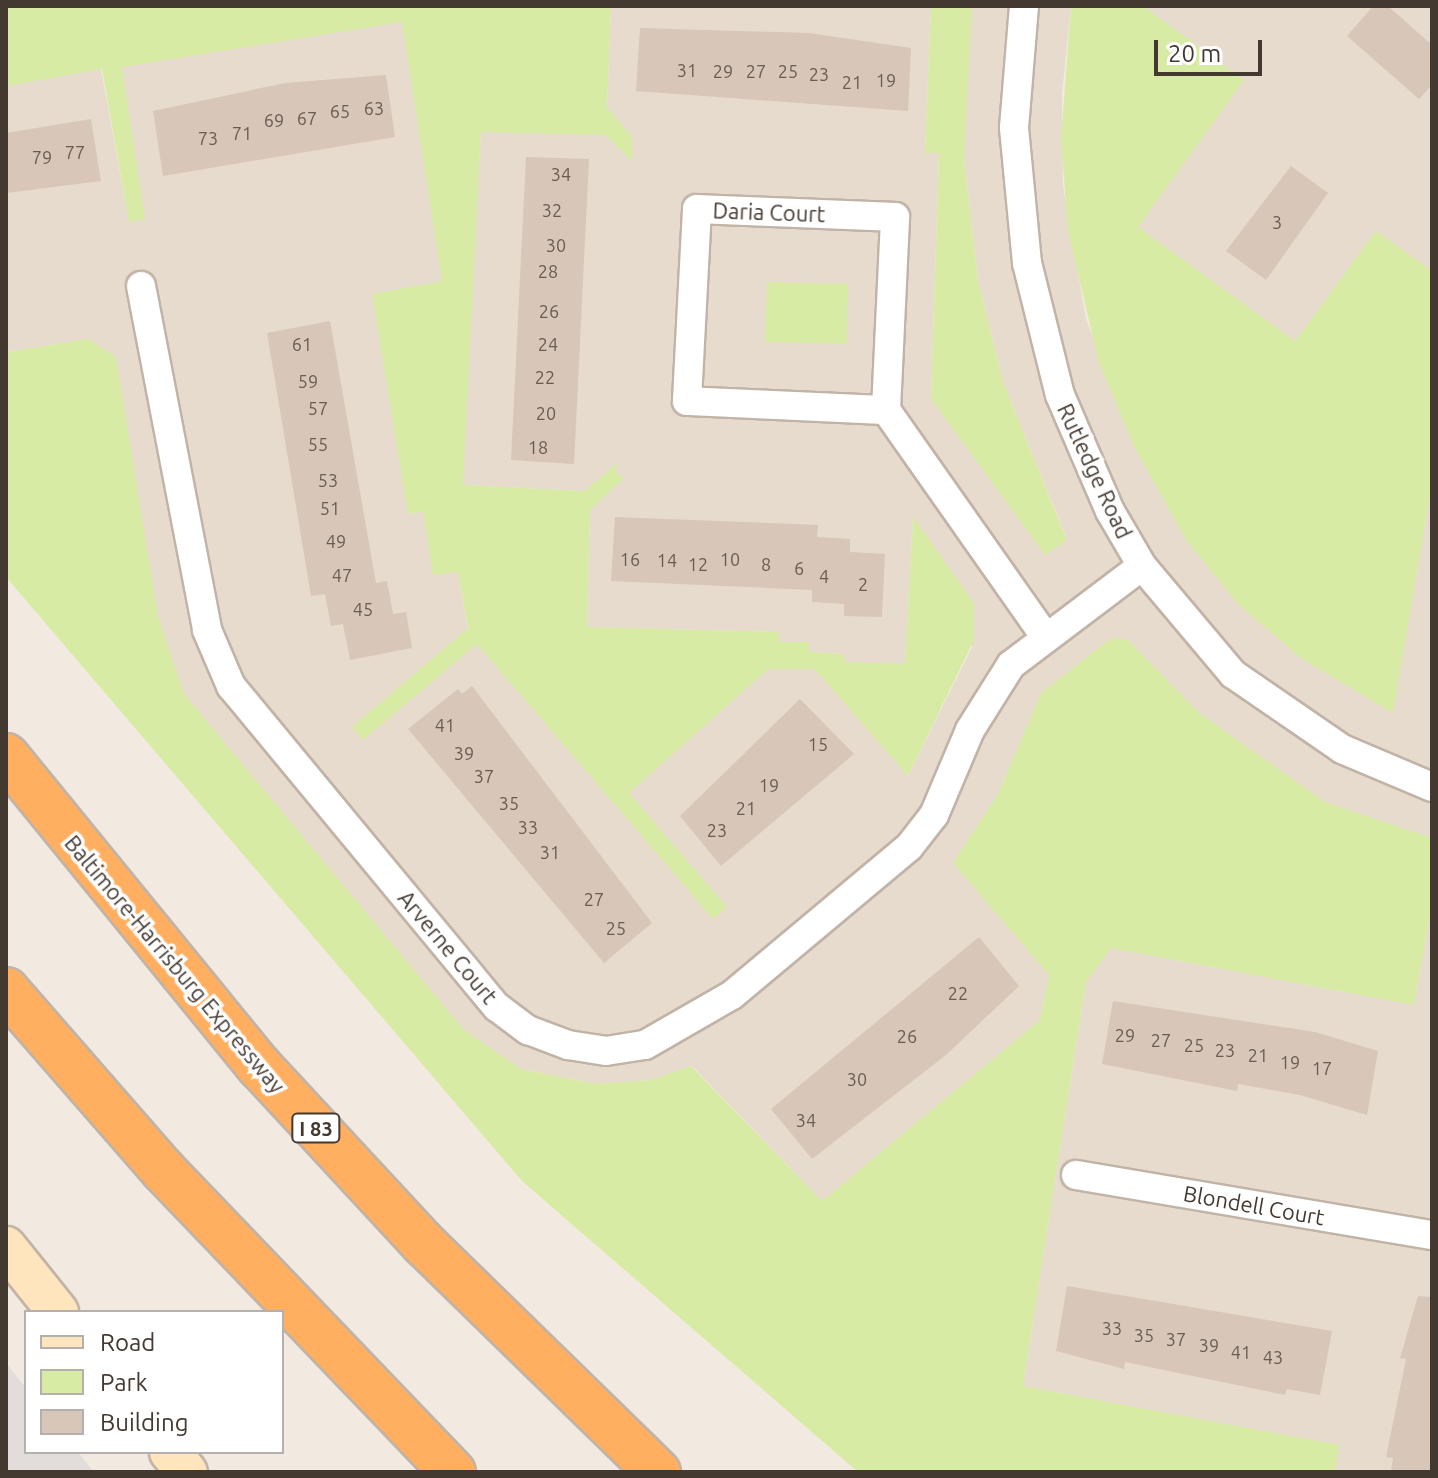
<!DOCTYPE html>
<html>
<head>
<meta charset="utf-8">
<style>
  body { margin:0 }
  #map { position:relative; width:1438px; height:1478px; overflow:hidden; background:#f2eae1; font-family:Ubuntu,sans-serif }
  div>[style] { position:absolute }
  [style*='--x'] { left:calc(var(--x)*1px); top:calc(var(--y)*1px); width:calc(var(--w)*1px); rotate:calc(var(--a)*1deg) }
  .residential>* { inset:0; background:#e7dbce }
  .green>* { inset:0; background:#d7eba5 }
  .parking>* { inset:0; background:#e2ddda }
  .building>* { inset:0; background:#d8c6b8 }
  .roads { filter:drop-shadow(2px 0 #c1b3a6) drop-shadow(-2px 0 #c1b3a6) drop-shadow(0 2px #c1b3a6) drop-shadow(0 -2px #c1b3a6) }
  .minor>* { height:28px; margin:-14px; padding:0 14px; transform-origin:14px; border-radius:14px; background:#fff }
  .secondary>* { height:40px; margin:-20px; padding:0 20px; transform-origin:20px; border-radius:20px; background:#ffe5be }
  .motorway>* { height:44px; margin:-22px; padding:0 22px; transform-origin:22px; border-radius:22px; background:#ffaf5f }
  span { translate:-50% -50%; white-space:nowrap; text-align:center; line-height:1.15; -webkit-text-stroke:7px #fff; paint-order:stroke }
  .number-label { font-size:18px; color:#695c53 }
  .number-label span { -webkit-text-stroke-width:0 }
  .shield-label span { padding:2px 6px; background:#fff; border:2px solid; border-radius:6px; -webkit-text-stroke-width:0 }
  .shield-label { font-size:20px; color:#443931; font-weight:700 }
  .street-label { font-size:22px; color:#443931 }
  .frame { position:absolute; inset:0; border:8px solid #443931; pointer-events:none }
  .legend { position:absolute; left:24px; top:1310px; width:260px; height:144px; box-sizing:border-box; background:#fff; border:2px solid #b4b0ad; margin:0; padding:10px 14px; list-style:none; font-size:24px; color:#443931 }
  .legend li { display:flex; align-items:center; gap:16px; height:40px }
  .legend b { width:40px; border:2px solid #b4b0ad }
  .scale { position:absolute; left:1154px; top:40px; width:108px; height:36px; box-sizing:border-box; border:4px solid #443931; border-top:0; padding-left:10px; font-size:24px; line-height:28px; white-space:nowrap; color:#443931; -webkit-text-stroke:6px #fff; paint-order:stroke }
</style>
</head>
<body>
<div id="map">
  <div class="residential">
    <i style="clip-path:polygon(611px 6px,931px 6px,925px 153px,939px 153px,931px 398px,1067px 539px,1003px 382px,978px 280px,964px 159px,965px 63px,972px 6px,1071px 6px,1062px 94px,1063px 186px,1086px 319px,1134px 446px,1186px 540px,1239px 605px,1302px 659px,1393px 712px,1432px 483px,1432px 838px,1325px 802px,1198px 712px,1128px 640px,1041px 693px,998px 794px,954px 863px,1049px 975px,1040px 1020px,822px 1201px,692px 1066px,651px 1080px,596px 1084px,521px 1069px,464px 1030px,184px 694px,167px 652px,88px 339px,6px 352px,6px 86px,101px 69px,129px 221px,145px 219px,121px 67px,402px 21px,443px 281px,372px 294px,409px 514px,423px 511px,458px 572px,468px 629px,363px 739px,477px 644px,713px 919px,727px 907px,629px 793px,768px 669px,815px 669px,908px 776px,972px 647px,913px 518px,905px 665px,843px 662px,844px 654px,809px 652px,808px 642px,779px 642px,779px 632px,587px 627px,590px 510px,625px 477px,615px 475px,616px 464px,585px 491px,462px 485px,481px 131px,606px 135px,631px 161px,632px 137px,607px 107px)"></i>
    <i style="clip-path:polygon(1143px 6px,1432px 6px,1432px 271px,1376px 232px,1295px 341px,1137px 227px,1244px 80px)"></i>
    <i style="clip-path:polygon(1432px 902px,1432px 1472px,1335px 1472px,1338px 1445px,1023px 1386px,1086px 982px,1111px 948px,1414px 1005px)"></i>
  </div>
  <div class="green">
    <i style="clip-path:polygon(6px 6px,611px 6px,607px 107px,632px 137px,632px 162px,606px 135px,481px 132px,463px 485px,585px 491px,617px 463px,616px 475px,626px 476px,590px 510px,587px 627px,779px 632px,779px 642px,809px 642px,809px 652px,844px 654px,844px 662px,905px 664px,913px 517px,974px 603px,974px 640px,908px 776px,815px 669px,768px 669px,629px 793px,727px 907px,713px 919px,477px 644px,363px 740px,352px 727px,468px 628px,458px 572px,433px 575px,423px 511px,408px 514px,372px 294px,442px 281px,402px 22px,122px 67px,145px 219px,129px 222px,102px 69px,6px 86px)"></i>
    <i style="clip-path:polygon(931px 6px,972px 6px,964px 159px,978px 280px,1003px 382px,1067px 540px,1045px 555px,931px 399px,939px 153px,925px 153px)"></i>
    <i style="clip-path:polygon(1071px 6px,1143px 6px,1244px 80px,1138px 227px,1295px 341px,1376px 231px,1432px 271px,1432px 483px,1393px 713px,1302px 659px,1239px 605px,1186px 540px,1134px 446px,1099px 363px,1068px 231px,1061px 139px)"></i>
    <i style="clip-path:polygon(767px 282px,848px 284px,847px 344px,765px 342px)"></i>
    <i style="clip-path:polygon(88px 339px,116px 357px,158px 616px,184px 694px,464px 1030px,521px 1069px,596px 1084px,651px 1080px,691px 1066px,822px 1201px,1040px 1020px,1049px 975px,953px 863px,998px 794px,1041px 693px,1111px 638px,1128px 640px,1198px 712px,1325px 802px,1432px 838px,1432px 902px,1414px 1005px,1111px 948px,1086px 982px,1023px 1386px,1339px 1445px,1335px 1472px,858px 1472px,522px 1181px,6px 577px,6px 352px)"></i>
  </div>
  <div class="parking">
    <i style="clip-path:polygon(6px 1363px,26px 1388px,26px 1452px,78px 1452px,94px 1472px,6px 1472px)"></i>
  </div>
  <div class="building">
    <i style="clip-path:polygon(1373px 6px,1388px 6px,1432px 45px,1432px 85px,1419px 99px,1347px 36px)"></i>
    <i style="clip-path:polygon(640px 28px,809px 33px,911px 48px,908px 111px,636px 91px)"></i>
    <i style="clip-path:polygon(386px 75px,395px 137px,163px 176px,153px 111px,285px 83px)"></i>
    <i style="clip-path:polygon(91px 119px,101px 181px,6px 193px,6px 133px)"></i>
    <i style="clip-path:polygon(526px 157px,589px 159px,574px 464px,511px 460px)"></i>
    <i style="clip-path:polygon(1291px 166px,1328px 193px,1266px 280px,1226px 251px)"></i>
    <i style="clip-path:polygon(330px 321px,376px 583px,387px 581px,393px 614px,406px 612px,412px 648px,350px 660px,343px 624px,331px 626px,325px 594px,311px 596px,267px 333px)"></i>
    <i style="clip-path:polygon(615px 517px,818px 525px,817px 537px,850px 539px,850px 552px,885px 554px,882px 617px,844px 616px,844px 604px,812px 602px,812px 590px,611px 581px)"></i>
    <i style="clip-path:polygon(472px 686px,652px 923px,604px 963px,408px 729px,458px 689px,462px 694px)"></i>
    <i style="clip-path:polygon(800px 699px,854px 754px,721px 866px,680px 816px)"></i>
    <i style="clip-path:polygon(979px 937px,1019px 986px,946px 1055px,812px 1159px,771px 1109px)"></i>
    <i style="clip-path:polygon(1113px 1001px,1315px 1032px,1378px 1051px,1367px 1115px,1300px 1095px,1238px 1084px,1237px 1091px,1102px 1064px)"></i>
    <i style="clip-path:polygon(1067px 1286px,1332px 1331px,1320px 1395px,1287px 1389px,1285px 1395px,1125px 1362px,1124px 1369px,1056px 1351px)"></i>
    <i style="clip-path:polygon(1418px 1296px,1432px 1297px,1432px 1472px,1391px 1472px,1393px 1458px,1386px 1457px,1406px 1359px,1400px 1358px)"></i>
  </div>
  <div class="roads">
    <div class="minor">
      <i style="--x:1024;--y:6;--w:122;--a:94.7"></i>
      <i style="--x:1014;--y:128;--w:136;--a:84.5"></i>
      <i style="--x:1027;--y:263;--w:136;--a:76"></i>
      <i style="--x:1060;--y:395;--w:126;--a:66.7"></i>
      <i style="--x:1110;--y:511;--w:64;--a:59.8"></i>
      <i style="--x:1142;--y:566;--w:141;--a:49.9"></i>
      <i style="--x:1233;--y:674;--w:132;--a:34.5"></i>
      <i style="--x:1342;--y:749;--w:98;--a:22.9"></i>
      <i style="--x:141;--y:286;--w:350;--a:79.1"></i>
      <i style="--x:207;--y:630;--w:61;--a:66.8"></i>
      <i style="--x:231;--y:686;--w:417;--a:50.4"></i>
      <i style="--x:497;--y:1007;--w:39;--a:37"></i>
      <i style="--x:528;--y:1030;--w:43;--a:20.6"></i>
      <i style="--x:568;--y:1045;--w:38;--a:9"></i>
      <i style="--x:606;--y:1051;--w:39;--a:-9"></i>
      <i style="--x:645;--y:1045;--w:100;--a:-29.9"></i>
      <i style="--x:732;--y:995;--w:231;--a:-39.9"></i>
      <i style="--x:909;--y:847;--w:41;--a:-52"></i>
      <i style="--x:934;--y:815;--w:92;--a:-67"></i>
      <i style="--x:970;--y:730;--w:77;--a:-57.8"></i>
      <i style="--x:1011;--y:665;--w:164;--a:-37.1"></i>
      <i style="--x:886;--y:410;--w:193;--a:-87.3"></i>
      <i style="--x:895;--y:217;--w:198;--a:-177.7"></i>
      <i style="--x:697;--y:209;--w:192;--a:93"></i>
      <i style="--x:687;--y:401;--w:199;--a:2.6"></i>
      <i style="--x:886;--y:410;--w:276;--a:54.9"></i>
      <i style="--x:1076;--y:1175;--w:361;--a:9.6"></i>
    </div>
    <div class="secondary">
      <i style="--x:6;--y:1247;--w:83;--a:51.3"></i>
      <i style="--x:170;--y:1452;--w:26;--a:50"></i>
    </div>
    <div class="motorway">
      <i style="--x:6;--y:756;--w:402;--a:50.8"></i>
      <i style="--x:260;--y:1067;--w:241;--a:47.2"></i>
      <i style="--x:424;--y:1244;--w:327;--a:44.3"></i>
      <i style="--x:6;--y:990;--w:239;--a:48.9"></i>
      <i style="--x:163;--y:1170;--w:419;--a:46.2"></i>
    </div>
  </div>
  <div class="number-label">
    <span style="left:687px;top:70px">31</span>
    <span style="left:723px;top:71px">29</span>
    <span style="left:756px;top:71px">27</span>
    <span style="left:788px;top:71px">25</span>
    <span style="left:819px;top:74px">23</span>
    <span style="left:886px;top:80px">19</span>
    <span style="left:852px;top:82px">21</span>
    <span style="left:374px;top:108px">63</span>
    <span style="left:340px;top:111px">65</span>
    <span style="left:307px;top:118px">67</span>
    <span style="left:274px;top:120px">69</span>
    <span style="left:242px;top:133px">71</span>
    <span style="left:208px;top:138px">73</span>
    <span style="left:75px;top:152px">77</span>
    <span style="left:42px;top:157px">79</span>
    <span style="left:561px;top:174px">34</span>
    <span style="left:552px;top:210px">32</span>
    <span style="left:1277px;top:222px">3</span>
    <span style="left:556px;top:245px">30</span>
    <span style="left:548px;top:271px">28</span>
    <span style="left:549px;top:311px">26</span>
    <span style="left:302px;top:344px">61</span>
    <span style="left:548px;top:344px">24</span>
    <span style="left:545px;top:377px">22</span>
    <span style="left:308px;top:381px">59</span>
    <span style="left:318px;top:408px">57</span>
    <span style="left:546px;top:413px">20</span>
    <span style="left:318px;top:444px">55</span>
    <span style="left:538px;top:447px">18</span>
    <span style="left:328px;top:480px">53</span>
    <span style="left:330px;top:508px">51</span>
    <span style="left:336px;top:541px">49</span>
    <span style="left:630px;top:559px">16</span>
    <span style="left:730px;top:559px">10</span>
    <span style="left:667px;top:560px">14</span>
    <span style="left:698px;top:564px">12</span>
    <span style="left:766px;top:564px">8</span>
    <span style="left:799px;top:568px">6</span>
    <span style="left:342px;top:575px">47</span>
    <span style="left:824px;top:576px">4</span>
    <span style="left:863px;top:584px">2</span>
    <span style="left:363px;top:609px">45</span>
    <span style="left:445px;top:725px">41</span>
    <span style="left:818px;top:744px">15</span>
    <span style="left:464px;top:753px">39</span>
    <span style="left:484px;top:776px">37</span>
    <span style="left:769px;top:785px">19</span>
    <span style="left:509px;top:803px">35</span>
    <span style="left:746px;top:808px">21</span>
    <span style="left:528px;top:827px">33</span>
    <span style="left:717px;top:830px">23</span>
    <span style="left:550px;top:852px">31</span>
    <span style="left:594px;top:899px">27</span>
    <span style="left:616px;top:928px">25</span>
    <span style="left:958px;top:993px">22</span>
    <span style="left:1125px;top:1035px">29</span>
    <span style="left:907px;top:1036px">26</span>
    <span style="left:1161px;top:1040px">27</span>
    <span style="left:1194px;top:1045px">25</span>
    <span style="left:1225px;top:1050px">23</span>
    <span style="left:1258px;top:1055px">21</span>
    <span style="left:1290px;top:1062px">19</span>
    <span style="left:1322px;top:1068px">17</span>
    <span style="left:857px;top:1079px">30</span>
    <span style="left:806px;top:1120px">34</span>
    <span style="left:1112px;top:1328px">33</span>
    <span style="left:1144px;top:1335px">35</span>
    <span style="left:1176px;top:1339px">37</span>
    <span style="left:1209px;top:1345px">39</span>
    <span style="left:1241px;top:1352px">41</span>
    <span style="left:1273px;top:1357px">43</span>
  </div>
  <div class="shield-label">
    <span style="left:316px;top:1128px">I 83</span>
  </div>
  <div class="street-label">
    <span style="left:769px;top:212px;rotate:2deg">Daria Court</span>
    <span style="left:1095px;top:471px;rotate:65deg">Rutledge Road</span>
    <span style="left:448px;top:947px;rotate:50deg">Arverne Court</span>
    <span style="left:175px;top:964px;rotate:50deg">Baltimore-Harrisburg Expressway</span>
    <span style="left:1254px;top:1205px;rotate:10deg">Blondell Court</span>
  </div>
  <div class="frame"></div>
  <ul class="legend">
  <li><b style="height:10px;background:#ffe5be"></b>Road</li>
  <li><b style="height:22px;background:#d7eba5"></b>Park</li>
  <li><b style="height:22px;background:#d8c6b8"></b>Building</li>
  </ul>
  <div class="scale">20 m</div>
</div>
</body>
</html>
